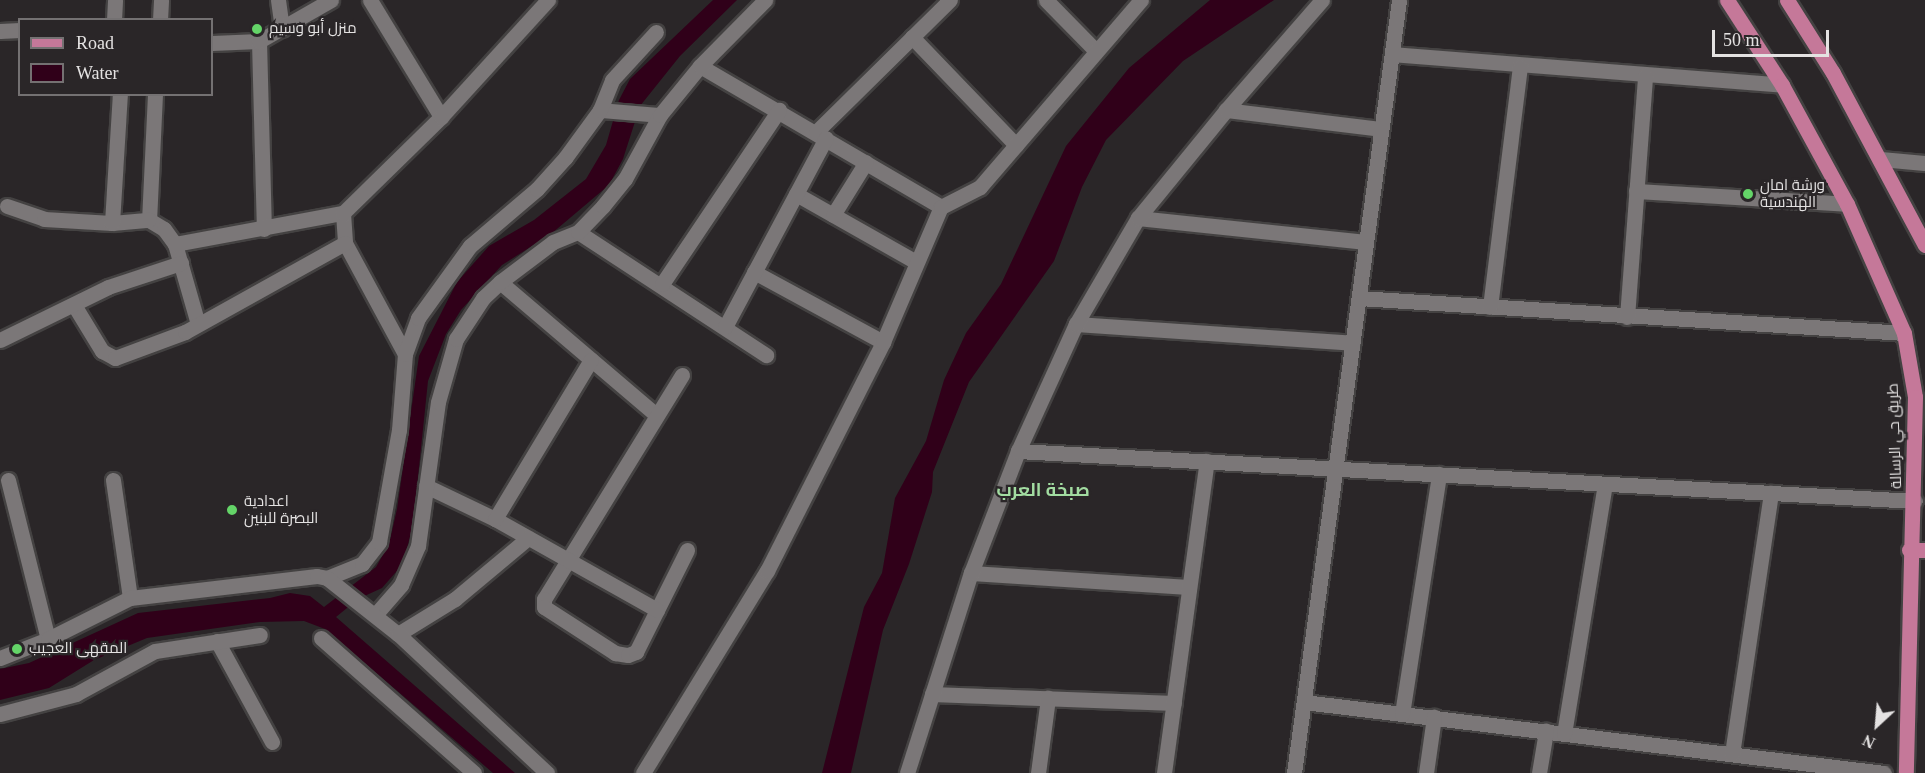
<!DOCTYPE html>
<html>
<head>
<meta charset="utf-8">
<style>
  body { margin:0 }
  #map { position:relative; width:1925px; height:773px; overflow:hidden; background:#2a2628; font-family:"Times New Roman",Cairo,serif }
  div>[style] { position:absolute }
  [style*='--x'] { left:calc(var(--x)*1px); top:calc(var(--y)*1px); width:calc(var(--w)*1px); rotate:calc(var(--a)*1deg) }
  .water>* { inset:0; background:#300019 }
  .roads { filter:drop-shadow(2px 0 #444242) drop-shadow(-2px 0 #444242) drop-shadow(0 2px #444242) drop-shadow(0 -2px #444242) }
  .minor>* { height:15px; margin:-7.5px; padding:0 7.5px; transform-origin:7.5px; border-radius:7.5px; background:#7b7778 }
  .tertiary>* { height:15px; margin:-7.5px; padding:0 7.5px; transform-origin:7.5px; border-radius:7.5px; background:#7b7778 }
  .primary>* { height:15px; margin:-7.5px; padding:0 7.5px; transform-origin:7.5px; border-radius:7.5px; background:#c57899 }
  .dots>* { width:16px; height:16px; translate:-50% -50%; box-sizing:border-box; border:3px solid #2a2628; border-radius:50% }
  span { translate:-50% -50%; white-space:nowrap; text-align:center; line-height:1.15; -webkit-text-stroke:4.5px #2a2628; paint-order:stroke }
  .poi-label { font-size:15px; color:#e4e2e2 }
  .left { translate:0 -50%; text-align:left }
  .street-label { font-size:15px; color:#e4e2e2 }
  .quarter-label { font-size:18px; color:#a2dca1; font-weight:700 }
  .legend { position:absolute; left:18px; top:18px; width:195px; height:78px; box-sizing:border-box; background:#2a2628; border:2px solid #747172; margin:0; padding:8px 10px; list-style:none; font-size:18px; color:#e4e2e2 }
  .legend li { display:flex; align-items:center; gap:12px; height:30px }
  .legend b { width:30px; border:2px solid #747172 }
  .north { position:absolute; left:1847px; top:695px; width:60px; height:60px; -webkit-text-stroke:4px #2a2628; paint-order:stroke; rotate:206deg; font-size:16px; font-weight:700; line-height:24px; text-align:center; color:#e4e2e2 }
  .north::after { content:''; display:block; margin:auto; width:21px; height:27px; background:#e4e2e2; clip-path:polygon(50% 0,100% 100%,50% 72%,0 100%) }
  .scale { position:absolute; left:1712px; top:30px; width:117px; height:27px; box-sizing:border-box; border:3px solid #e4e2e2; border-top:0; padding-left:8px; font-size:18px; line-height:21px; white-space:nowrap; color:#e4e2e2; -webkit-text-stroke:4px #2a2628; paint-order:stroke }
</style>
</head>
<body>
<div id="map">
  <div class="water">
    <i style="clip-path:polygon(713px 0,737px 0,680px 56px,640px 106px,623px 159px,609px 185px,551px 234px,502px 265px,461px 310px,446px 334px,428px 381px,413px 525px,403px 564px,382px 588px,358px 599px,336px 617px,515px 773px,493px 773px,325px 629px,304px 621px,260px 622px,147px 638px,94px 660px,49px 688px,0 700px,0 669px,29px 663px,138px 613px,270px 598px,290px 593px,310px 596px,324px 607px,376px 567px,389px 544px,397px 509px,419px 356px,457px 282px,489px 246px,534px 220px,586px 179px,606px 145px,619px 100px,630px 79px)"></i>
    <i style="clip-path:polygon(1210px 0,1274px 0,1183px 61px,1106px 140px,1082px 187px,1054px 261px,969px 382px,933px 472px,932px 492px,909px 564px,883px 630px,851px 773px,822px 773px,864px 607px,882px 573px,895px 498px,926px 441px,944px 380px,966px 333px,1001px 284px,1066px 146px,1129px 68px)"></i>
  </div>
  <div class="roads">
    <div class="minor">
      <i style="--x:278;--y:0;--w:29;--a:82"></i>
      <i style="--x:370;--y:0;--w:137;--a:58.7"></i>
      <i style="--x:1046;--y:0;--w:71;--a:45.6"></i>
      <i style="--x:114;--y:20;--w:20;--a:-87"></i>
      <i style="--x:160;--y:20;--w:20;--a:-87"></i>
      <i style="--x:0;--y:31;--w:20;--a:-3"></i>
      <i style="--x:912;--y:37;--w:150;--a:46.1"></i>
      <i style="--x:259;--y:41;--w:188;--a:88.5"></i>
      <i style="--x:212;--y:43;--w:47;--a:-2.4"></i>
      <i style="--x:259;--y:41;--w:83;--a:-29.7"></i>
      <i style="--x:1392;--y:54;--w:391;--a:4.5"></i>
      <i style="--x:700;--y:66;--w:279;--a:30.3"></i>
      <i style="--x:155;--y:94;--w:126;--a:92.7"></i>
      <i style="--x:149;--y:220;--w:17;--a:31"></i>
      <i style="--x:164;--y:229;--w:19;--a:54"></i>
      <i style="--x:175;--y:244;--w:83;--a:74"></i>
      <i style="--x:600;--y:110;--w:60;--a:4.8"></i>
      <i style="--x:1226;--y:110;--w:156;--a:7"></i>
      <i style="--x:816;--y:132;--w:188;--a:-44.6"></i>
      <i style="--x:1636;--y:191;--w:211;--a:3.5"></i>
      <i style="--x:796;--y:194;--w:138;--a:29.5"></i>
      <i style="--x:7;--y:206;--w:39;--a:19"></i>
      <i style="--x:44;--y:219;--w:68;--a:3.4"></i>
      <i style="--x:112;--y:223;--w:37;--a:-5"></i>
      <i style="--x:343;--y:213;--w:30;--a:86"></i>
      <i style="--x:345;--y:243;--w:126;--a:61.6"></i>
      <i style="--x:833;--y:215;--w:62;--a:-58.1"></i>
      <i style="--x:1138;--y:218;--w:229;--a:6"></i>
      <i style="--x:112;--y:223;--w:129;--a:-86.5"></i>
      <i style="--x:578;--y:232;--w:225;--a:33.2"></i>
      <i style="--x:175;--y:244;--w:171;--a:-10.5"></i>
      <i style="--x:343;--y:213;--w:137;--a:-44.4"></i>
      <i style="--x:441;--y:117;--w:159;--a:-47.6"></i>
      <i style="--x:754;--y:272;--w:147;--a:28.5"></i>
      <i style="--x:500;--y:282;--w:205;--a:40.4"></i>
      <i style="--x:662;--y:284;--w:210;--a:-56.1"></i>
      <i style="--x:1359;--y:298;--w:546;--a:3.67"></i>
      <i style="--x:74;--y:305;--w:54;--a:58.7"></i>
      <i style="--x:102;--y:351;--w:15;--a:28"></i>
      <i style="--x:115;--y:358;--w:75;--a:-20.4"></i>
      <i style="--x:185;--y:332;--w:183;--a:-29.1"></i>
      <i style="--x:1490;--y:307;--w:242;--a:-82.9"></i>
      <i style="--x:1627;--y:317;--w:242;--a:-85.7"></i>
      <i style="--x:1076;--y:324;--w:277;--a:3.9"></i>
      <i style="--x:725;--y:327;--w:214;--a:-61.9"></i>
      <i style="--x:0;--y:340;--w:120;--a:-26.1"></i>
      <i style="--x:108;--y:287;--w:77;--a:-18.2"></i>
      <i style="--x:682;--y:375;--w:263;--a:121.6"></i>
      <i style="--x:544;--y:599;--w:8;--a:90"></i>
      <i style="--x:544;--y:607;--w:85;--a:32.9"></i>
      <i style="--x:615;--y:653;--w:13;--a:9"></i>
      <i style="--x:628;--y:655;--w:9;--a:-21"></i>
      <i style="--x:636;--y:652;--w:114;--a:-63.4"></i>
      <i style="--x:8;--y:480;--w:164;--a:75.9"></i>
      <i style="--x:113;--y:480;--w:119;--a:81.8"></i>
      <i style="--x:426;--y:486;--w:76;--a:25.6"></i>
      <i style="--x:495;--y:519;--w:186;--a:29.3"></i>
      <i style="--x:495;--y:519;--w:186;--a:-58.9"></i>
      <i style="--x:971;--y:573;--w:218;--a:3.7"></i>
      <i style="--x:327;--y:578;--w:38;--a:-22"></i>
      <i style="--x:362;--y:564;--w:28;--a:-52"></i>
      <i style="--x:379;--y:542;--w:114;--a:-79.9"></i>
      <i style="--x:399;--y:430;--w:76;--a:-85.5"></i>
      <i style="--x:405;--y:354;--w:38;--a:-70"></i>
      <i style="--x:418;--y:318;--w:89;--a:-54.2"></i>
      <i style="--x:470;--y:246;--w:88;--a:-40.4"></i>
      <i style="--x:537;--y:189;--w:42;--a:-47.9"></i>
      <i style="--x:565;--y:158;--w:59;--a:-53.9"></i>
      <i style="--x:600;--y:110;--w:32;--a:-68"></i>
      <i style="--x:612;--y:80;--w:65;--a:-47.5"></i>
      <i style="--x:375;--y:615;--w:40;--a:-49"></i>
      <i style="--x:401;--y:585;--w:43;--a:-66.4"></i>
      <i style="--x:418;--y:546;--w:145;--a:-82.1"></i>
      <i style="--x:438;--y:402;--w:66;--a:-74.1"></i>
      <i style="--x:456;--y:339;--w:49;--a:-56.6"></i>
      <i style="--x:483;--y:298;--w:23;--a:-43"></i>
      <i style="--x:500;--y:282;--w:66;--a:-37"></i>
      <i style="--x:553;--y:242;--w:27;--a:-22"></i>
      <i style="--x:578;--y:232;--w:36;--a:-46"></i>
      <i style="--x:603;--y:206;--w:35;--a:-51"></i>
      <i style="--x:625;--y:179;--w:73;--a:-61.3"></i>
      <i style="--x:660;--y:115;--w:63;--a:-50.8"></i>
      <i style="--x:700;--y:66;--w:93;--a:-45.4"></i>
      <i style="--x:398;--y:634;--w:67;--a:-31.6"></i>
      <i style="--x:455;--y:599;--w:95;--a:-39.9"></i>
      <i style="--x:321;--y:638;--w:204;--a:41.4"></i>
      <i style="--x:217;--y:641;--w:115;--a:61.4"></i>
      <i style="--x:932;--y:694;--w:242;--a:2.1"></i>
      <i style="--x:1304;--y:702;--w:584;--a:6.98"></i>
      <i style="--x:0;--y:714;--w:79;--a:-14.7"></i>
      <i style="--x:76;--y:694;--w:90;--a:-28.6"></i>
      <i style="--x:155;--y:651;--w:106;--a:-8.7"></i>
      <i style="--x:1402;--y:714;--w:243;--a:-81.2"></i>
      <i style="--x:1564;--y:734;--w:253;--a:-80.7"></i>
      <i style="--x:1732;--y:754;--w:264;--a:-81.5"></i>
      <i style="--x:643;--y:773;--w:237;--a:-58.5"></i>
      <i style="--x:767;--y:571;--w:257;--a:-63.1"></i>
      <i style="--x:883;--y:342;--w:147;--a:-66.8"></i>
      <i style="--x:941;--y:207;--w:44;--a:-27.1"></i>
      <i style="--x:980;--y:187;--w:247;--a:-49.3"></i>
      <i style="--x:907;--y:773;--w:210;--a:-72.3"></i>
      <i style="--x:971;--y:573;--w:131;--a:-68.9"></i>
      <i style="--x:1018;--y:451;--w:140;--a:-65.5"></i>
      <i style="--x:1076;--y:324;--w:123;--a:-59.7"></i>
      <i style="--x:1138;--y:218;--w:139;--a:-50.8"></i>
      <i style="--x:1226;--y:110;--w:146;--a:-48.9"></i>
      <i style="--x:1038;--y:773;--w:76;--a:-82.4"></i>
      <i style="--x:1164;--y:773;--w:315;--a:-82.2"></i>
      <i style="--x:1294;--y:773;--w:780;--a:-82.26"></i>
      <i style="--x:1426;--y:773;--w:57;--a:-81.9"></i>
      <i style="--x:1539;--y:773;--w:43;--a:-80.5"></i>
    </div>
    <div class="tertiary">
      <i style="--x:1880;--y:159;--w:45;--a:5.1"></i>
      <i style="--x:1018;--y:451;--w:898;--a:3.19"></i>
      <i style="--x:0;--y:658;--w:52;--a:-21.6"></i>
      <i style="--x:48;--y:639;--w:92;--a:-26.6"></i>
      <i style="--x:130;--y:598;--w:188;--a:-6.7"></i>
      <i style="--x:317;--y:576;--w:10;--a:11"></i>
      <i style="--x:327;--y:578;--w:90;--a:38.3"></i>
      <i style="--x:398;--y:634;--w:204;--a:43"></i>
    </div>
    <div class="primary">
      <i style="--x:1727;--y:0;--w:101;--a:57.1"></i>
      <i style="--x:1782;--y:85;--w:136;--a:61.4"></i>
      <i style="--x:1847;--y:204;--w:141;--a:66.2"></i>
      <i style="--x:1904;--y:333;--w:65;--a:80.2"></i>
      <i style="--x:1915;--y:397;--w:376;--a:91.4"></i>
      <i style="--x:1787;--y:0;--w:86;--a:57.8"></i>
      <i style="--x:1833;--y:73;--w:195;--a:61.9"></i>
      <i style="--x:1909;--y:550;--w:16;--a:0"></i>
    </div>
  </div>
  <div class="dots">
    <i style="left:257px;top:29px;background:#64d468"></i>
    <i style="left:1748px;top:194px;background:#64d468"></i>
    <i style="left:232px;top:510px;background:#64d468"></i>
    <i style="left:17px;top:649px;background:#64d468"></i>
  </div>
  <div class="poi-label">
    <span class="left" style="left:269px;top:29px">منزل أبو وسيم</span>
    <span class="left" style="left:1760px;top:194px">ورشة امان<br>الهندسية</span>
    <span class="left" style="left:244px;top:510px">اعدادية<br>البصرة للبنين</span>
    <span class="left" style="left:29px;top:649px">المقهى العجيب</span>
  </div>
  <div class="street-label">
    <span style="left:1895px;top:436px;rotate:-92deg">طريق حي الرسالة</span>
  </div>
  <div class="quarter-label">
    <span style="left:1043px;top:490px">صبخة العرب</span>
  </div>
  <ul class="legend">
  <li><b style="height:8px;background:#c57899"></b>Road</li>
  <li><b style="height:16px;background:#300019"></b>Water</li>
  </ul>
  <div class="north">N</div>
  <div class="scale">50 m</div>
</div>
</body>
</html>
